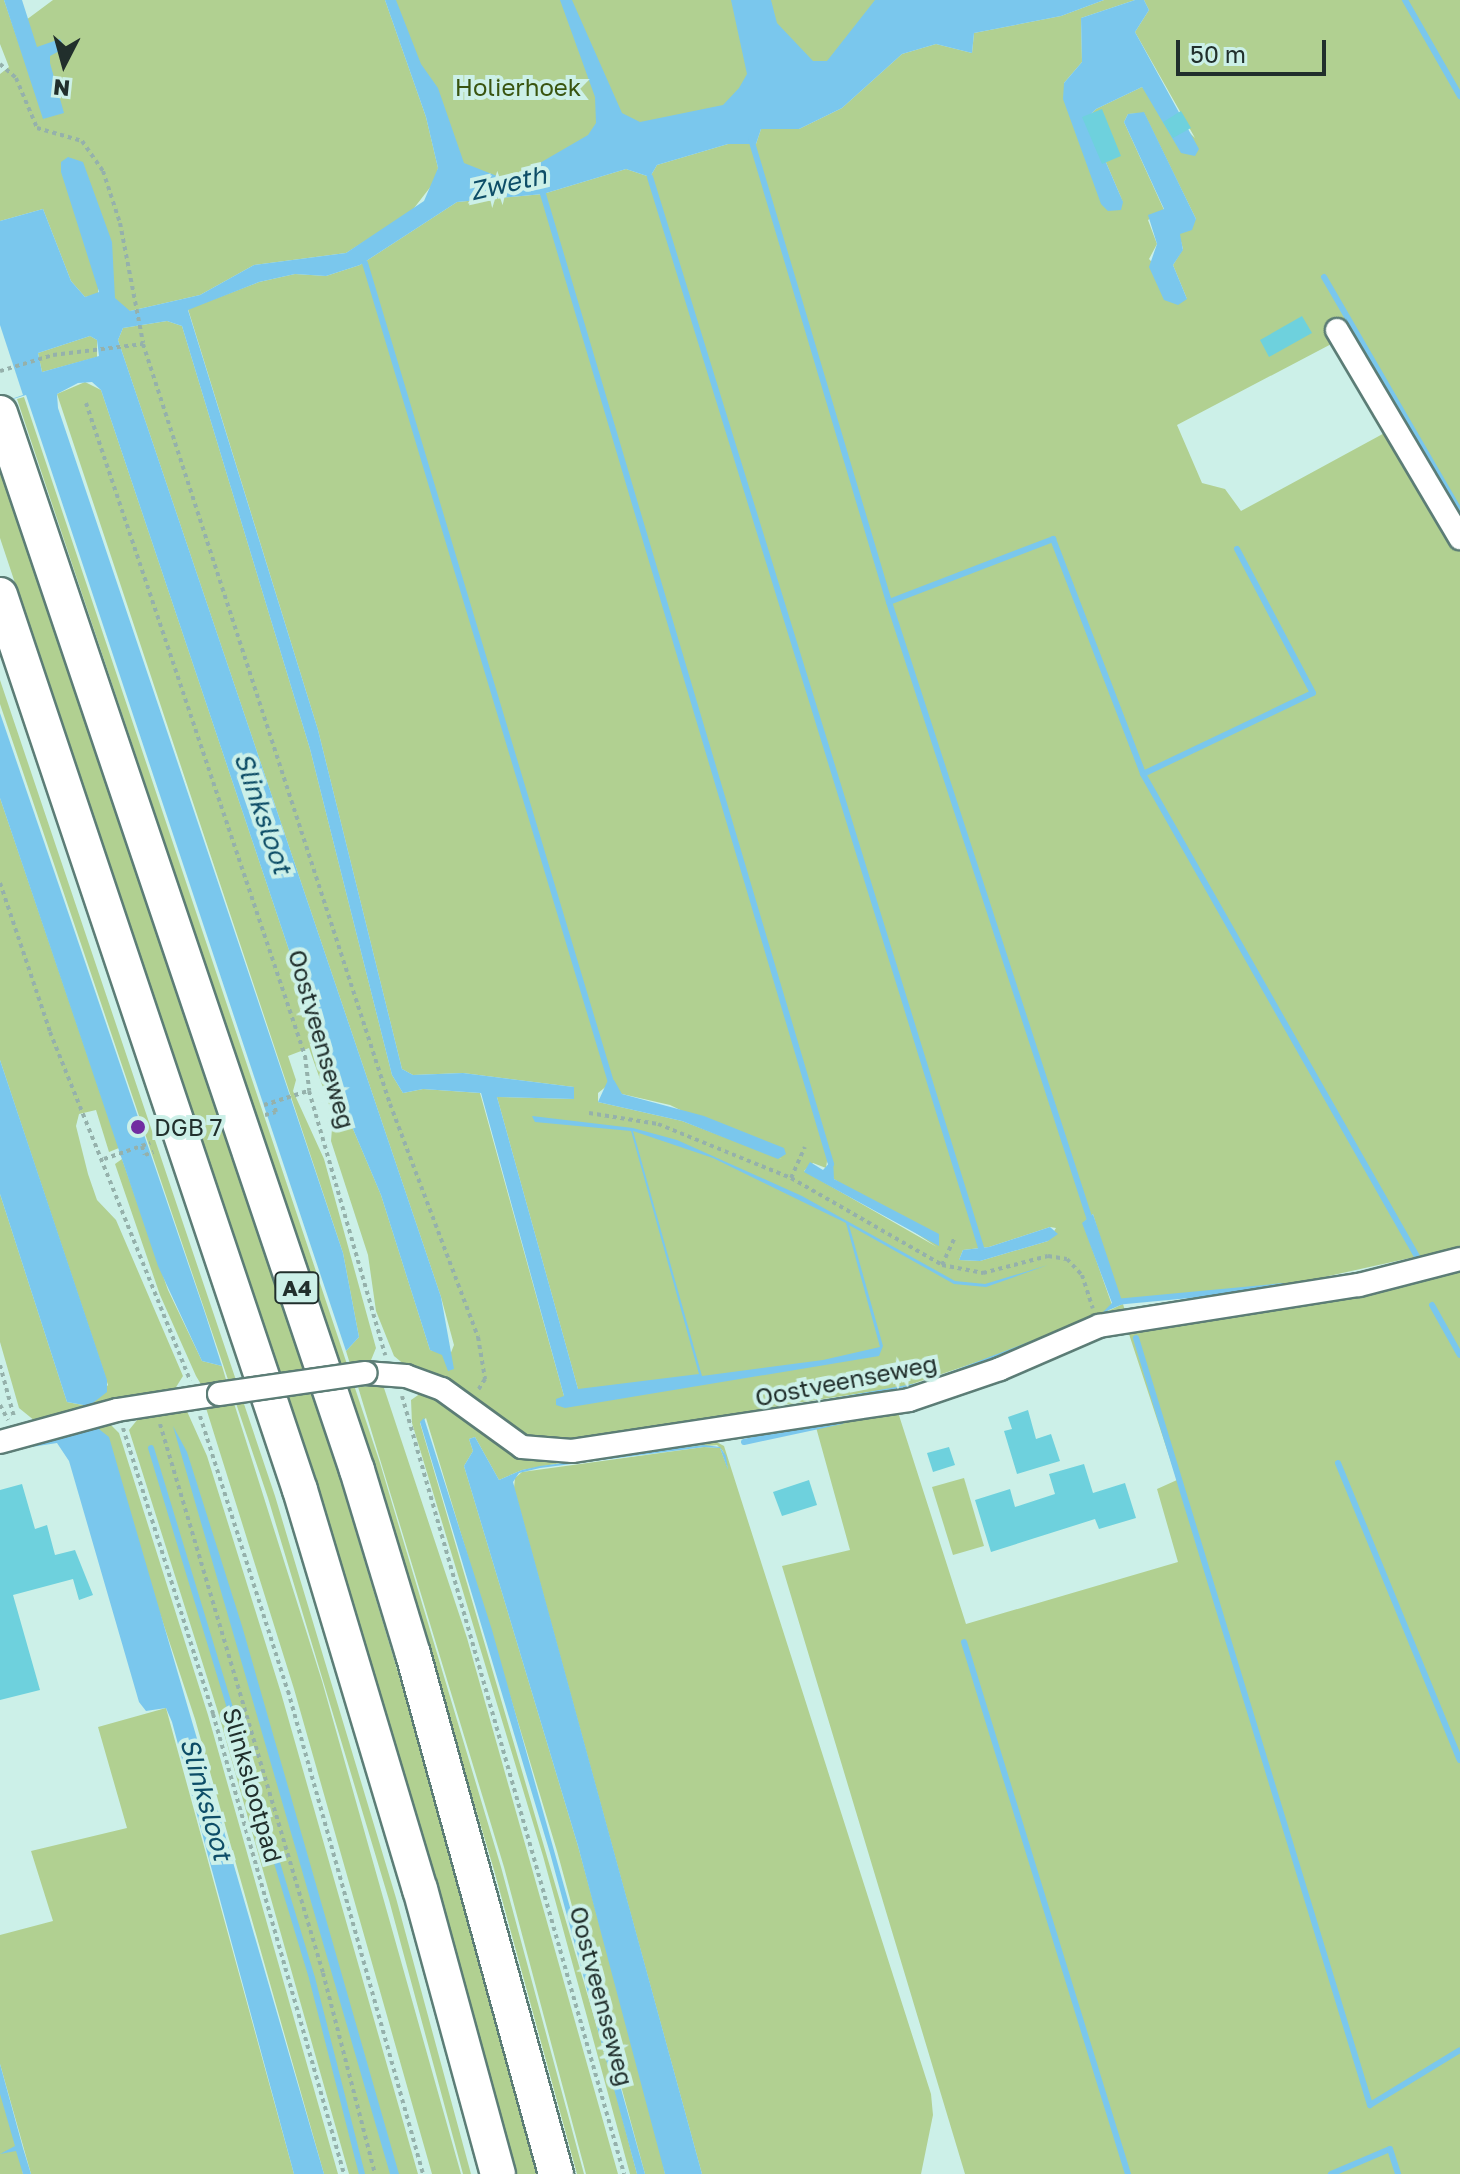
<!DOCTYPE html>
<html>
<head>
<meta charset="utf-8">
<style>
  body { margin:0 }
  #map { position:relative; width:1460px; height:2174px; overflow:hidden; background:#ccf0e8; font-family:"Golos Text",sans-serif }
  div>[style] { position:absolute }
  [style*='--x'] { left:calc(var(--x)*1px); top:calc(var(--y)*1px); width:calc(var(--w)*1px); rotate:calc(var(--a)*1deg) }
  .green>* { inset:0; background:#b1d091 }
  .water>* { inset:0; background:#7ac7ed }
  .pier>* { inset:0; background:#ccf0e8 }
  .stream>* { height:6px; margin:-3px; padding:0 3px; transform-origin:3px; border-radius:3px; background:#7ac7ed }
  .building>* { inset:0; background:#6ed1dd }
  .path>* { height:4px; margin-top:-2px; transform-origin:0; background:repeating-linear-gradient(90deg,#95b1ab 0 4px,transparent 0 8px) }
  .roads { filter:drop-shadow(2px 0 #5c7d76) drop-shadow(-2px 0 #5c7d76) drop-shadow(0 2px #5c7d76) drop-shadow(0 -2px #5c7d76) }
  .minor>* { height:22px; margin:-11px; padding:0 11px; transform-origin:11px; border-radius:11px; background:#fff }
  .highway>* { height:34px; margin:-17px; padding:0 17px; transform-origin:17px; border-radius:17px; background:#fff }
  .bridges { filter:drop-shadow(2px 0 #5c7d76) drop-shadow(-2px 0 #5c7d76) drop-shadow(0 2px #5c7d76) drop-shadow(0 -2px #5c7d76) }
  .minor-bridge>* { height:22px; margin:-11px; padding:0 11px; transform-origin:11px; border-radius:11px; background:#fff }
  .dots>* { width:22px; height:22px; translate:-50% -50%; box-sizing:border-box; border:4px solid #ccf0e8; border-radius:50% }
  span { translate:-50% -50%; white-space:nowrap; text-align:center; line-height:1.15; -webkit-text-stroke:8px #ccf0e8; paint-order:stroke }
  .shield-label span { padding:2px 6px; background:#ccf0e8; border:2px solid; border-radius:6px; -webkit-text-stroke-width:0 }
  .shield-label { font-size:22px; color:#212f2c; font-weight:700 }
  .park-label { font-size:24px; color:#39540f }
  .street-label { font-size:24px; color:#212f2c }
  .poi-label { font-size:24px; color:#212f2c }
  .left { translate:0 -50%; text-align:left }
  .water-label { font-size:26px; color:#0d4d67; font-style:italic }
  .north { position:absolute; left:24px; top:24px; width:80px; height:80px; -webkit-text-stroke:6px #ccf0e8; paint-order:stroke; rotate:186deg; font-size:22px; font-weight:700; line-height:32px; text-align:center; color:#212f2c }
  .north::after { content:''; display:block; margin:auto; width:28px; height:36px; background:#212f2c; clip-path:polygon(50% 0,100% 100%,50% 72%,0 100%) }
  .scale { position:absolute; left:1176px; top:40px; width:150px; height:36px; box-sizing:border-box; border:4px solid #212f2c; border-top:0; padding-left:10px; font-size:24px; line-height:28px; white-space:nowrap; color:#212f2c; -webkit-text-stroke:6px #ccf0e8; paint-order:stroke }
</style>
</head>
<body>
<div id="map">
  <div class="green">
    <i style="clip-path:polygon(0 0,4px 0,45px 120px,18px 26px,53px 0,385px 0,426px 117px,438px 168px,435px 181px,411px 212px,346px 253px,254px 265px,200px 295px,130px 311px,114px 306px,61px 162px,98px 278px,98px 294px,85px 297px,71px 281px,43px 209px,0 221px,0 74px,9px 67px,0 44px)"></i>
    <i style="clip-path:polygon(395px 0,965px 0,798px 88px,501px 182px,460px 184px)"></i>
    <i style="clip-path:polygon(evenodd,1104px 0,1135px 0,1081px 18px,1082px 62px,1064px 83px,1123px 202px,1087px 118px,1096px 109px,1142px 87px,1195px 138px,1135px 32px,1149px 10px,1144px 0,1460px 0,1460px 514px,1356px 331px,1177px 425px,1202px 483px,1225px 489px,1241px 511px,1390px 430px,1460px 548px,1460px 1247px,1297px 1283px,1119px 1300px,1093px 1214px,1083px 1223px,1112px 1305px,1108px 1311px,1123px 1304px,1126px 1314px,1099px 1314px,950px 1383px,583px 1445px,524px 1437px,460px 1386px,406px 1366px,394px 1356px,376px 1311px,368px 1255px,331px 1141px,333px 1116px,309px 1048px,288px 1056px,296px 1080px,293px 1091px,324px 1159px,376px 1348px,369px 1365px,350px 1364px,346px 1351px,359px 1337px,343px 1253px,57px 394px,85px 382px,101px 390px,334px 1084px,381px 1195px,430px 1350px,450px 1355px,454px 1345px,441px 1297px,118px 340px,123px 328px,167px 321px,182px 326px,310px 749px,392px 1075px,403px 1093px,423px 1089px,480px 1093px,564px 1396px,578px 1389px,497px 1097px,573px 1099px,574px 1087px,463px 1073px,413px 1075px,402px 1069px,318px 730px,188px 309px,259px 282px,295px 274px,326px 276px,360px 265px,457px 202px,543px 194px,626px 169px,650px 177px,657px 165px,728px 144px,756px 144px,761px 129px,799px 129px,842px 108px,902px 54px,936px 44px,972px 53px,974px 33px,1061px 16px,1104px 0,1144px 113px,1196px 219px,1179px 234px,1183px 249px,1173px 265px,1187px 299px,1149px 259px,1157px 244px,1148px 220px,1164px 210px,1124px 122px,1128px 114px,1144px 113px,1104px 0,608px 1085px,622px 1094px,670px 1105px,782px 1159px,682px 1121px,598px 1102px,598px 1093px,608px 1085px,1104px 0,827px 1161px,834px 1179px,937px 1247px,804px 1171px,813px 1163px,826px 1168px,827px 1161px,1104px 0,1050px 1227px,1056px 1228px,1048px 1241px,980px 1261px,959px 1260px,963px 1250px,989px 1247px,1050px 1227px,1104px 0,1025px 1346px,925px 1384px,903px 1389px,866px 1396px,769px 1407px,903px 1387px,1025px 1346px)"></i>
    <i style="clip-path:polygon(90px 336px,97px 340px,97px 357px,42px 372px,38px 353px)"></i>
    <i style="clip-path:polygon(24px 397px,380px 1463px,501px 1867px,584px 2174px,577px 2174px,494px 1870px,373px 1465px,17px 399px)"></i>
    <i style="clip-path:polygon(0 458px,339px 1476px,460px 1879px,541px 2174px,514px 2174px,436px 1886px,315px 1483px,0 538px)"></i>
    <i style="clip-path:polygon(0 680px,275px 1496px,396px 1898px,471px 2174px,463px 2174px,389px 1900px,268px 1498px,0 704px)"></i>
    <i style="clip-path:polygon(0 798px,119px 1148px,109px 1152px,96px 1110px,79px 1114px,76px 1126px,88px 1174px,97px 1200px,116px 1220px,183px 1376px,173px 1392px,35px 1421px,19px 1408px,0 1342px,0 1194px,67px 1402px,88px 1406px,108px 1385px,0 1060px)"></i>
    <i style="clip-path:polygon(122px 1159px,168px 1290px,202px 1361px,222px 1366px,227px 1383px,202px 1386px,196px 1376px,160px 1295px,115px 1164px)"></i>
    <i style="clip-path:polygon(1460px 1271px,1460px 2174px,965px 2174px,782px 1566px,850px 1550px,814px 1420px,896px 1406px,966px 1624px,1178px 1562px,1157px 1489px,1177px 1480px,1126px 1325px,1308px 1304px)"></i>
    <i style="clip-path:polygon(383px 1385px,467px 1638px,618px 2174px,586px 2174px,504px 1867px,358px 1387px)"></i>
    <i style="clip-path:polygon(424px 1391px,467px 1416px,513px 1453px,711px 1439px,724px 1446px,931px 2094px,933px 2115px,921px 2174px,702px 2174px,514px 1488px,515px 1478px,522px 1472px,704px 1447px,720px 1448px,728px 1469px,723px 1451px,717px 1445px,663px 1450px,561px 1463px,522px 1470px,499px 1480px,475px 1437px,469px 1439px,473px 1451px,464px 1466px,578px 1846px,658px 2139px,665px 2174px,645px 2174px,557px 1851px,426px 1418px,420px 1423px,611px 2075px,637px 2174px,630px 2174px,543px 1856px,412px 1423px,411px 1400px)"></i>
    <i style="clip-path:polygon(233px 1400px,322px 1681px,461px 2174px,432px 2174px,294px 1689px,206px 1408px)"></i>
    <i style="clip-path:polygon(186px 1409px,207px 1456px,281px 1693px,418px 2174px,349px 2174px,218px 1712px,129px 1430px,142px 1414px)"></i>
    <i style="clip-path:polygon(107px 1421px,119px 1433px,208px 1715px,338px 2174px,324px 2174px,195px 1719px,100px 1433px,94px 1426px,25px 1448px,24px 1442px)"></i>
    <i style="clip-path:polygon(964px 1478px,984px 1546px,953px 1555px,932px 1487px)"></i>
    <i style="clip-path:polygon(166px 1708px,294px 2174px,31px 2174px,0 2064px,0 1935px,53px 1921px,31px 1851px,127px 1828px,98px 1727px)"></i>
    <i style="clip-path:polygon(0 2087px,19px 2151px,23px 2174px,0 2174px)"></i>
  </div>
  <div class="water">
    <i style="clip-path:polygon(4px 0,22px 0,37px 47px,60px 39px,65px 48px,50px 56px,50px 63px,64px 113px,43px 119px)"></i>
    <i style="clip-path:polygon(evenodd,385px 0,396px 0,421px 64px,438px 88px,464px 163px,502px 178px,526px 171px,588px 135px,596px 123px,595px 97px,560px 0,572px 0,622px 113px,640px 122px,723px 105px,739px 88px,747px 74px,731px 0,771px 0,777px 23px,813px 61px,827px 61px,875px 0,1104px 0,1061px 16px,974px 33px,972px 53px,936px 44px,902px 54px,842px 108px,799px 129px,761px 129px,756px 144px,728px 144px,657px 165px,650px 177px,626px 169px,543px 194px,457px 202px,360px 265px,326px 276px,295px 274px,259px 282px,188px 310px,318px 730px,402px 1069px,413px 1075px,463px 1073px,574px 1087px,574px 1099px,497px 1097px,578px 1389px,699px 1374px,631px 1131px,535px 1122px,532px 1116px,633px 1128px,677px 1140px,802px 1196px,955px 1281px,985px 1284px,1048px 1265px,986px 1287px,954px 1284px,849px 1225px,883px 1346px,879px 1356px,565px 1408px,556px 1405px,556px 1399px,564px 1396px,481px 1093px,423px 1089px,403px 1093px,392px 1075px,310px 749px,182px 326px,167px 321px,123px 328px,118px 340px,441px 1297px,454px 1369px,448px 1371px,442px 1355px,430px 1350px,381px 1195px,334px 1084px,101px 390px,92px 382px,78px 383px,57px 394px,58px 408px,343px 1253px,359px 1337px,346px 1351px,26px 395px,0 403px,0 221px,43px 209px,71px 281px,85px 297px,99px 292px,61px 172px,61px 162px,68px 157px,83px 162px,112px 242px,115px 298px,130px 311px,200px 295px,254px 265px,346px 253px,424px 201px,438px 168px,426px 117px,385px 0,90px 336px,97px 340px,99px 356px,42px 372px,38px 353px,90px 336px,385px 0,633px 1131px,713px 1158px,846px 1223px,880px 1347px,823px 1360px,702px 1376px,633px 1131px)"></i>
    <i style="clip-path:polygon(1135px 0,1144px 0,1149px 10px,1135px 32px,1199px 149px,1195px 156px,1181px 153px,1142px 87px,1096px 109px,1087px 118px,1123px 202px,1121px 210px,1108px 211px,1101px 204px,1063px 99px,1064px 83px,1082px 62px,1081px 18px)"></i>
    <i style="clip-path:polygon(1144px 112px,1196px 219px,1192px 230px,1180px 234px,1183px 250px,1173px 265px,1187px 299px,1178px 305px,1164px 300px,1149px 267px,1157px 244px,1148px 215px,1164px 209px,1124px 122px,1128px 114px)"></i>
    <i style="clip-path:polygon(0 713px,205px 1313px,222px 1366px,202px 1361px,158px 1266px,0 798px)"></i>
    <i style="clip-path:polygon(0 1060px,107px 1380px,107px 1392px,89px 1406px,67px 1402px,0 1194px)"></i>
    <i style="clip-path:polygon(608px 1080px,614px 1080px,622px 1094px,704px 1116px,784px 1148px,786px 1154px,778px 1159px,682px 1121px,598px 1102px)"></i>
    <i style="clip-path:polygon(833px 1159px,834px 1179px,939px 1234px,939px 1246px,804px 1172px,810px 1162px,823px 1170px)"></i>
    <i style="clip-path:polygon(1093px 1214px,1123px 1304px,1102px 1313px,1112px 1303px,1082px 1223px)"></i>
    <i style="clip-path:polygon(1050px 1227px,1058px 1234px,1048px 1241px,980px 1261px,959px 1260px,963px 1250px,989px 1247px)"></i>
    <i style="clip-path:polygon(1089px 1319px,1023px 1348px,925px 1384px,761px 1411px,924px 1382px)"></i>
    <i style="clip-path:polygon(424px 1418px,492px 1630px,645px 2174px,637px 2174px,550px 1853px,420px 1422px)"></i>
    <i style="clip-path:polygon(95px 1426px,109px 1437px,324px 2174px,294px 2174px,172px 1722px,166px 1708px,146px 1711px,139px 1702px,69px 1461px,57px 1443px,25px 1448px)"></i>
    <i style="clip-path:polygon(173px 1426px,187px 1452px,242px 1626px,399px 2174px,390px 2174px)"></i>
    <i style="clip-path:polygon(475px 1437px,499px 1480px,522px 1470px,540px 1466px,704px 1445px,720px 1447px,726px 1456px,728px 1470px,720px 1448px,704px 1447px,540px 1468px,519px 1473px,513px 1482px,702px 2174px,665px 2174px,578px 1846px,464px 1466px,473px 1451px,469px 1439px)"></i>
    <i style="clip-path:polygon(0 2064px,23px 2148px,31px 2174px,23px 2174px,16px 2151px,0 2154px,15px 2146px,0 2094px)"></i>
  </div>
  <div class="pier">
    <i style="clip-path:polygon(0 325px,23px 395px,0 403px)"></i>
  </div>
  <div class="stream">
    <i style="--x:1405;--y:0;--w:111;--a:60.2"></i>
    <i style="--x:751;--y:139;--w:483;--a:73.4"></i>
    <i style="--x:889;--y:602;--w:653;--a:71.98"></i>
    <i style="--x:650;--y:177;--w:1127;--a:72.82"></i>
    <i style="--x:543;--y:194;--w:1012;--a:73.46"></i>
    <i style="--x:365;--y:263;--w:859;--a:73.29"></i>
    <i style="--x:1324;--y:277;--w:272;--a:59.9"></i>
    <i style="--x:889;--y:602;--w:176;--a:-21"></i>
    <i style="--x:1053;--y:539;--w:252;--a:69"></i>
    <i style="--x:1143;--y:774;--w:188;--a:-25.5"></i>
    <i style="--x:1313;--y:693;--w:163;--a:-117.8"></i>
    <i style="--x:1143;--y:774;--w:559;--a:60.41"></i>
    <i style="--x:1115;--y:1302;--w:169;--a:-5.4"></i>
    <i style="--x:1432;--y:1305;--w:57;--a:60.8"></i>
    <i style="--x:1136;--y:1338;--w:802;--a:73.03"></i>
    <i style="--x:1370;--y:2105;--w:105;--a:-31.4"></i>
    <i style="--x:744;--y:1442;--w:100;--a:-12.1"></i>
    <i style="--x:151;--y:1448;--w:554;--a:73.1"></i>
    <i style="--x:312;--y:1978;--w:202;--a:75.7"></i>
    <i style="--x:1338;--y:1463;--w:321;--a:67.7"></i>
    <i style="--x:964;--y:1642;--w:557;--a:72.87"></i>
    <i style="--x:1331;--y:2174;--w:64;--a:-23"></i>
    <i style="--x:1390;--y:2149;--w:26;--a:72"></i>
  </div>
  <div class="building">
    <i style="clip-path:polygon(1102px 109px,1121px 156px,1102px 164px,1082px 117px)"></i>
    <i style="clip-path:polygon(1181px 111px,1191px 128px,1173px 138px,1163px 122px)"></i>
    <i style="clip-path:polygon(1302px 316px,1312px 333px,1269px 357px,1260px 340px)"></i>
    <i style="clip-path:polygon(1028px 1410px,1036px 1439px,1051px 1434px,1060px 1461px,1017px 1474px,1004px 1431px,1012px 1429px,1008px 1417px)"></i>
    <i style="clip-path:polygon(949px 1447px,955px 1465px,933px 1472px,927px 1453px)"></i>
    <i style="clip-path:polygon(1084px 1464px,1093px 1493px,1125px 1483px,1136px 1518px,1099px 1529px,1095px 1519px,991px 1552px,975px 1500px,1010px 1489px,1015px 1507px,1055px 1494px,1049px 1474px)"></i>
    <i style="clip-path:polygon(809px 1480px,817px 1505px,782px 1516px,773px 1492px)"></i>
    <i style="clip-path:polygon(22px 1484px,35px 1529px,47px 1525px,55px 1555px,75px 1550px,93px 1595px,79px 1600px,73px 1579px,13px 1595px,40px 1690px,0 1700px,0 1490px)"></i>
  </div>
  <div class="path">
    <i style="--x:0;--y:64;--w:21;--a:41"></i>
    <i style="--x:16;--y:78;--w:54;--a:67.2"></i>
    <i style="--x:37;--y:128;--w:47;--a:16.1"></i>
    <i style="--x:82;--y:141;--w:37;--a:55"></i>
    <i style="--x:103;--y:171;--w:55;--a:71.9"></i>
    <i style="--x:120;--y:223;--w:122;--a:79.1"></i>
    <i style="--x:0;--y:371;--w:55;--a:-16.8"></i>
    <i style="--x:53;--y:355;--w:91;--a:-7"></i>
    <i style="--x:143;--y:344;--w:799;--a:72"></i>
    <i style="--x:390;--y:1104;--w:249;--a:69.3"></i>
    <i style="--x:478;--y:1337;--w:43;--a:80.5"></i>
    <i style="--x:485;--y:1379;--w:15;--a:122"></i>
    <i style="--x:86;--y:403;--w:689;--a:71.46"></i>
    <i style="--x:305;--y:1056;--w:35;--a:83"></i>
    <i style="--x:309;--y:1091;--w:275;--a:73.9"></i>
    <i style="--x:0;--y:883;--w:157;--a:71.4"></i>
    <i style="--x:50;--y:1032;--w:376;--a:68.1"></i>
    <i style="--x:264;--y:1105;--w:46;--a:-17.7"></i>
    <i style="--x:589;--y:1113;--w:70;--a:9.1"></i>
    <i style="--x:658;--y:1124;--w:144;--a:22.1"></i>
    <i style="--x:791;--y:1178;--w:34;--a:-66"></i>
    <i style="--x:265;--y:1115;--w:11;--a:-15"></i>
    <i style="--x:276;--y:1112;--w:10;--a:-107"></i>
    <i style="--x:142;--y:1146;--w:9;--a:72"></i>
    <i style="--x:145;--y:1155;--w:9;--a:-21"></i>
    <i style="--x:104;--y:1159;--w:49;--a:-19.2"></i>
    <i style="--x:791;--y:1178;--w:174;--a:29.9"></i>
    <i style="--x:942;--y:1265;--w:31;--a:-65"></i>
    <i style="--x:942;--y:1265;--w:42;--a:11"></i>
    <i style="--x:983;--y:1273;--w:67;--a:-14.7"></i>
    <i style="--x:1048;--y:1256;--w:19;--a:9"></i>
    <i style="--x:1067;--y:1259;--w:22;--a:47"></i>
    <i style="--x:1082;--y:1275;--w:35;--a:72"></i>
    <i style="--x:0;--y:1365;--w:54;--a:74.9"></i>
    <i style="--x:402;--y:1396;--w:809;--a:74.07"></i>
    <i style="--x:0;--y:1405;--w:17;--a:62"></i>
    <i style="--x:200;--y:1416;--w:289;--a:72.3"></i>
    <i style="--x:288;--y:1691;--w:502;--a:74.38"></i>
    <i style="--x:160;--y:1424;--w:573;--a:73.46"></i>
    <i style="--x:323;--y:1973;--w:208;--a:75.5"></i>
    <i style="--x:123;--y:1428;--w:300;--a:72.5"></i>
    <i style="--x:213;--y:1714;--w:478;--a:74.1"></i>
  </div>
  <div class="roads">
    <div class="minor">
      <i style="--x:1337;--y:330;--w:242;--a:59.4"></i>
      <i style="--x:365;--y:1373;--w:41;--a:4.2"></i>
      <i style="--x:406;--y:1376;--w:38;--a:20"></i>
      <i style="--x:442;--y:1389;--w:99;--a:35.9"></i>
      <i style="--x:522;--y:1447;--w:50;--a:4.6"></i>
      <i style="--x:572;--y:1451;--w:341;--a:-8.6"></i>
      <i style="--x:909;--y:1400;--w:96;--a:-18.8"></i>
      <i style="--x:1000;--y:1369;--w:108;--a:-23.5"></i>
      <i style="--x:1099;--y:1326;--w:263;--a:-9"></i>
      <i style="--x:1359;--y:1285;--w:104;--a:-14.4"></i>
      <i style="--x:0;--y:1442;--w:121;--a:-15.3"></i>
      <i style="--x:117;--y:1410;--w:103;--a:-8.9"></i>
    </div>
    <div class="highway">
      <i style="--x:0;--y:413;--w:1116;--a:71.34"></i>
      <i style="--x:357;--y:1470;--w:192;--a:73.1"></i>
      <i style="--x:413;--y:1654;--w:539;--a:74.62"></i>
      <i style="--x:0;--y:595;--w:944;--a:71.47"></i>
      <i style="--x:300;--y:1490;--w:417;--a:73.3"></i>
      <i style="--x:420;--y:1889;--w:295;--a:74.7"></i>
    </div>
  </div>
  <div class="bridges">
    <div class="minor-bridge">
      <i style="--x:219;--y:1394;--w:148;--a:-8.2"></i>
    </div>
  </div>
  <div class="dots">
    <i style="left:138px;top:1127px;background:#712da1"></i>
  </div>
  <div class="shield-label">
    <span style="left:297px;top:1288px">A4</span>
  </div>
  <div class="park-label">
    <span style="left:518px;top:87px">Holierhoek</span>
  </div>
  <div class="street-label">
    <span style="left:322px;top:1039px;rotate:74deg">Oostveenseweg</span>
    <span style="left:846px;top:1380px;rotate:-11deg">Oostveenseweg</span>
    <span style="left:253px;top:1785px;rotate:74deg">Slinkslootpad</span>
    <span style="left:602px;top:1996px;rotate:75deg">Oostveenseweg</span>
  </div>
  <div class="poi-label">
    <span class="left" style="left:154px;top:1127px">DGB 7</span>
  </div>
  <div class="water-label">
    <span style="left:508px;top:183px;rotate:-13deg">Zweth</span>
    <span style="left:263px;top:813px;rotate:71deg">Slinksloot</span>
    <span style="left:206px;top:1799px;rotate:74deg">Slinksloot</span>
  </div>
  <div class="north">N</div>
  <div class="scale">50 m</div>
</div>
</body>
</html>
